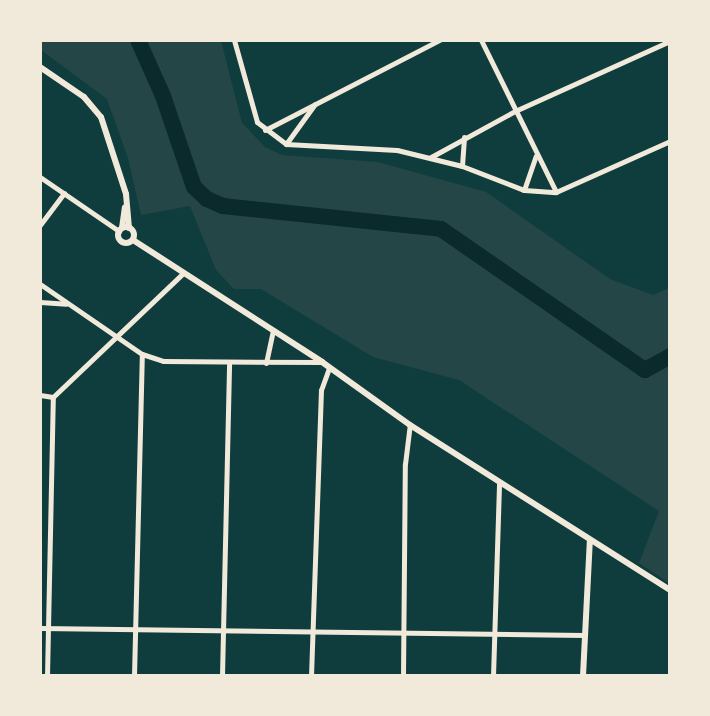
<!DOCTYPE html>
<html>
<head>
<meta charset="utf-8">
<style>
  body { margin:0 }
  #map { position:relative; width:710px; height:716px; overflow:hidden; background:#0f3d3e; font-family:"Noto Serif",serif }
  div>[style] { position:absolute }
  [style*='--x'] { left:calc(var(--x)*1px); top:calc(var(--y)*1px); width:calc(var(--w)*1px); rotate:calc(var(--a)*1deg) }
  .green>* { inset:0; background:#244646 }
  .river>* { height:16px; margin:-8px; padding:0 8px; transform-origin:8px; border-radius:8px; background:#0a2a2b }
  .minor>* { height:5px; margin:-2.5px; padding:0 2.5px; transform-origin:2.5px; border-radius:2.5px; background:#f1e9da }
  .tertiary>* { height:6px; margin:-3px; padding:0 3px; transform-origin:3px; border-radius:3px; background:#f1e9da }
  .tertiary>.ring { margin:-3px; padding:0; box-sizing:content-box; background:none; border:6px solid #f1e9da; border-radius:50% }
  span { translate:-50% -50%; white-space:nowrap; text-align:center; line-height:1.15; -webkit-text-stroke:5px #f1e9da; paint-order:stroke }
  .frame { position:absolute; inset:0; border:42px solid #f1e9da; pointer-events:none }
</style>
</head>
<body>
<div id="map">
  <div class="green">
    <i style="clip-path:polygon(41px 40px,221px 41px,242px 123px,265px 147px,282px 155px,378px 162px,486px 192px,610px 279px,653px 295px,669px 288px,669px 583px,639px 563px,659px 511px,459px 380px,373px 357px,261px 289px,234px 289px,216px 270px,190px 206px,141px 215px,128px 158px,107px 99px,41px 50px)"></i>
  </div>
  <div class="river">
    <i style="--x:138;--y:40;--w:61;--a:65.9"></i>
    <i style="--x:163;--y:96;--w:96;--a:71.2"></i>
    <i style="--x:194;--y:187;--w:18;--a:43"></i>
    <i style="--x:207;--y:199;--w:17;--a:24"></i>
    <i style="--x:223;--y:206;--w:219;--a:6"></i>
    <i style="--x:441;--y:229;--w:248;--a:34.7"></i>
    <i style="--x:645;--y:370;--w:29;--a:-29"></i>
  </div>
  <div class="minor">
    <i style="--x:234;--y:40;--w:85;--a:74.3"></i>
    <i style="--x:257;--y:122;--w:36;--a:37"></i>
    <i style="--x:286;--y:144;--w:111;--a:3.1"></i>
    <i style="--x:397;--y:150;--w:67;--a:13.8"></i>
    <i style="--x:462;--y:166;--w:66;--a:21.2"></i>
    <i style="--x:524;--y:190;--w:32;--a:4"></i>
    <i style="--x:556;--y:192;--w:125;--a:-24.1"></i>
    <i style="--x:481;--y:40;--w:169;--a:63.7"></i>
    <i style="--x:265;--y:130;--w:196;--a:-27.3"></i>
    <i style="--x:286;--y:144;--w:49;--a:-54.1"></i>
    <i style="--x:431;--y:157;--w:96;--a:-28.7"></i>
    <i style="--x:515;--y:111;--w:170;--a:-24.3"></i>
    <i style="--x:462;--y:166;--w:29;--a:-86"></i>
    <i style="--x:40;--y:177;--w:96;--a:34.4"></i>
    <i style="--x:524;--y:190;--w:36;--a:-71"></i>
    <i style="--x:40;--y:225;--w:40;--a:-53"></i>
    <i style="--x:40;--y:284;--w:124;--a:34.5"></i>
    <i style="--x:142;--y:354;--w:22;--a:18"></i>
    <i style="--x:163;--y:361;--w:159;--a:0.4"></i>
    <i style="--x:40;--y:302;--w:26;--a:4"></i>
    <i style="--x:266;--y:363;--w:33;--a:-78"></i>
    <i style="--x:40;--y:395;--w:13;--a:9"></i>
    <i style="--x:53;--y:397;--w:180;--a:-43.6"></i>
    <i style="--x:40;--y:628;--w:544;--a:0.74"></i>
    <i style="--x:47;--y:676;--w:279;--a:-88.8"></i>
    <i style="--x:134;--y:676;--w:322;--a:-88.6"></i>
    <i style="--x:222;--y:676;--w:312;--a:-88.7"></i>
    <i style="--x:311;--y:676;--w:286;--a:-88"></i>
    <i style="--x:321;--y:390;--w:23;--a:-70"></i>
    <i style="--x:403;--y:676;--w:212;--a:-89.5"></i>
    <i style="--x:405;--y:464;--w:39;--a:-83"></i>
    <i style="--x:493;--y:676;--w:193;--a:-88.2"></i>
  </div>
  <div class="tertiary">
    <i style="--x:40;--y:67;--w:53;--a:34.3"></i>
    <i style="--x:84;--y:97;--w:26;--a:50"></i>
    <i style="--x:101;--y:117;--w:81;--a:72"></i>
    <i style="--x:126;--y:194;--w:34;--a:85"></i>
    <i class="ring" style="left:118px;top:227px;width:10px;height:10px"></i>
    <i style="--x:122;--y:228;--w:21;--a:-82"></i>
    <i style="--x:133;--y:240;--w:225;--a:32.8"></i>
    <i style="--x:322;--y:362;--w:108;--a:35.6"></i>
    <i style="--x:410;--y:425;--w:308;--a:32.4"></i>
    <i style="--x:583;--y:676;--w:136;--a:-87.1"></i>
  </div>
  <div class="frame"></div>
</div>
</body>
</html>
